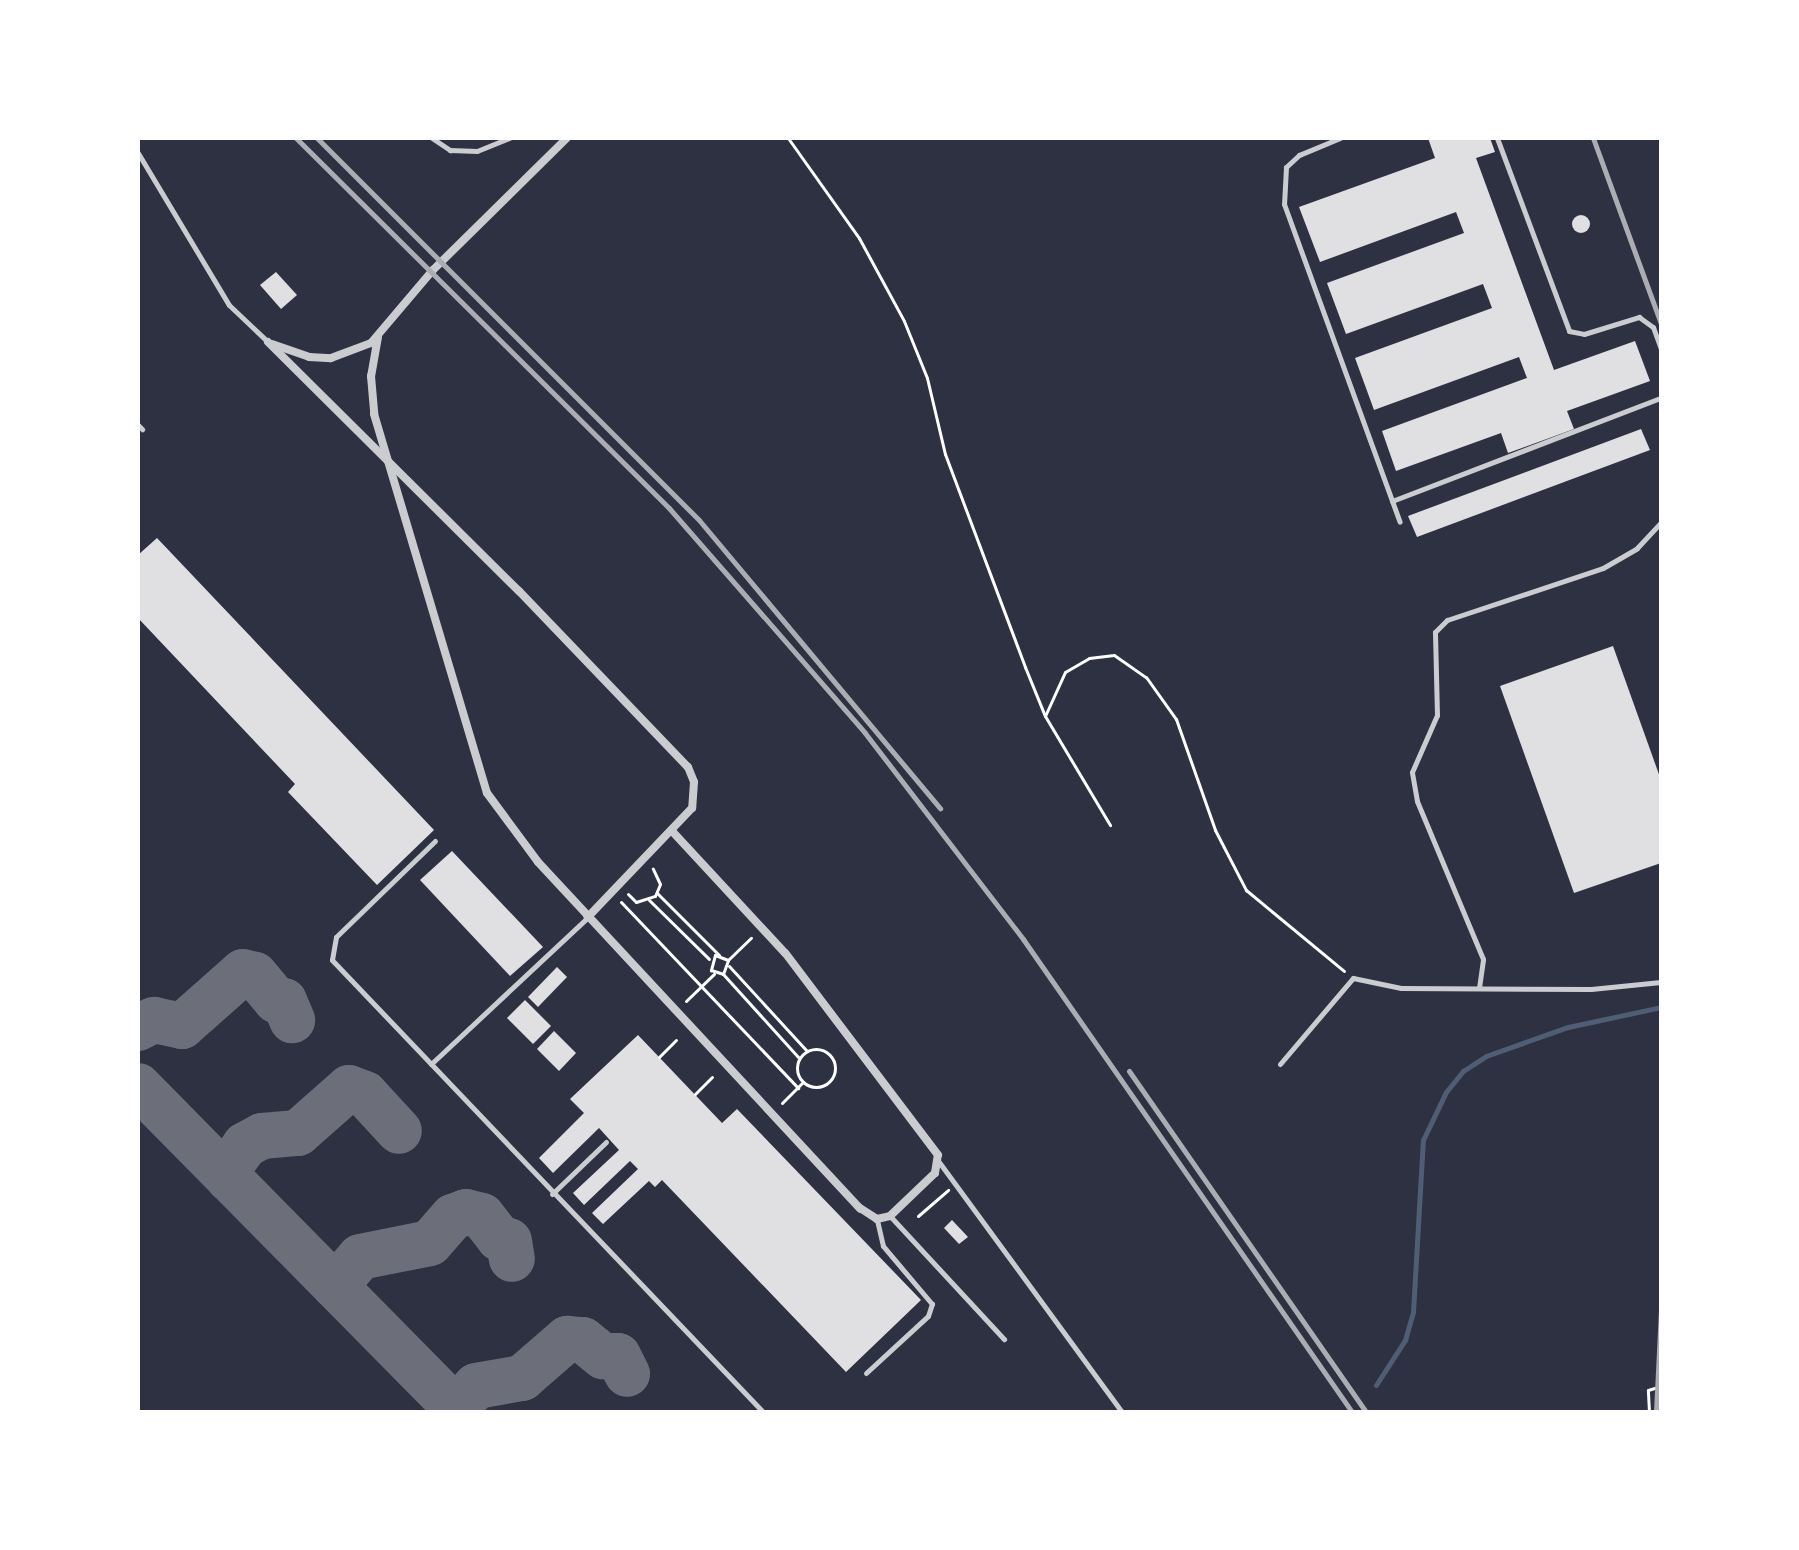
<!DOCTYPE html>
<html>
<head>
<meta charset="utf-8">
<style>
  body { margin:0 }
  #map { position:relative; width:1799px; height:1550px; overflow:hidden; background:#2d3142; font-family:"Exo 2",sans-serif }
  div>[style] { position:absolute }
  [style*='--x'] { left:calc(var(--x)*1px); top:calc(var(--y)*1px); width:calc(var(--w)*1px); rotate:calc(var(--a)*1deg) }
  .stream>* { height:5px; margin:-2.5px; padding:0 2.5px; transform-origin:2.5px; border-radius:2.5px; background:#4f5d75 }
  .taxiway>* { height:46px; margin:-23px; padding:0 23px; transform-origin:23px; border-radius:23px; background:#6c6f7a }
  .building>* { inset:0; background:#e0e0e3 }
  .round { border-radius:50% }
  .path>* { height:3px; margin:-1.5px; padding:0 1.5px; transform-origin:1.5px; border-radius:1.5px; background:#fff }
  .path>.ring { margin:-1.5px; padding:0; box-sizing:content-box; background:none; border:3px solid #fff; border-radius:50% }
  .service>* { height:5px; margin:-2.5px; padding:0 2.5px; transform-origin:2.5px; border-radius:2.5px; background:#caccd0 }
  .minor>* { height:8px; margin:-4px; padding:0 4px; transform-origin:4px; border-radius:4px; background:#caccd0 }
  .rail>* { height:5px; margin:-2.5px; padding:0 2.5px; transform-origin:2.5px; border-radius:2.5px; background:#abadb3 }
  span { translate:-50% -50%; white-space:nowrap; text-align:center; line-height:1.15; -webkit-text-stroke:6px #fff; paint-order:stroke }
  .frame { position:absolute; inset:0; border:140px solid #fff; pointer-events:none }
</style>
</head>
<body>
<div id="map">
  <div class="stream">
    <i style="--x:1376;--y:1385;--w:54;--a:-57.2"></i>
    <i style="--x:1405;--y:1340;--w:29;--a:-74"></i>
    <i style="--x:1413;--y:1312;--w:172;--a:-86.7"></i>
    <i style="--x:1423;--y:1140;--w:53;--a:-64.4"></i>
    <i style="--x:1446;--y:1092;--w:27;--a:-51"></i>
    <i style="--x:1463;--y:1071;--w:27;--a:-33"></i>
    <i style="--x:1486;--y:1056;--w:87;--a:-19.5"></i>
    <i style="--x:1568;--y:1027;--w:95;--a:-12.1"></i>
  </div>
  <div class="taxiway">
    <i style="--x:138;--y:1028;--w:18;--a:-27"></i>
    <i style="--x:154;--y:1020;--w:29;--a:12"></i>
    <i style="--x:182;--y:1026;--w:81;--a:-41.5"></i>
    <i style="--x:243;--y:972;--w:12;--a:14"></i>
    <i style="--x:255;--y:975;--w:33;--a:50"></i>
    <i style="--x:276;--y:1000;--w:8;--a:7"></i>
    <i style="--x:284;--y:1001;--w:21;--a:67"></i>
    <i style="--x:138;--y:1086;--w:458;--a:45.4"></i>
    <i style="--x:229;--y:1179;--w:13;--a:-86"></i>
    <i style="--x:230;--y:1166;--w:26;--a:-54"></i>
    <i style="--x:245;--y:1145;--w:19;--a:-28"></i>
    <i style="--x:262;--y:1136;--w:36;--a:-5"></i>
    <i style="--x:298;--y:1133;--w:68;--a:-41.4"></i>
    <i style="--x:349;--y:1088;--w:17;--a:21"></i>
    <i style="--x:365;--y:1094;--w:50;--a:47.4"></i>
    <i style="--x:335;--y:1286;--w:38;--a:-49"></i>
    <i style="--x:360;--y:1257;--w:71;--a:-11.3"></i>
    <i style="--x:430;--y:1243;--w:35;--a:-49"></i>
    <i style="--x:453;--y:1217;--w:14;--a:-21"></i>
    <i style="--x:466;--y:1212;--w:16;--a:14"></i>
    <i style="--x:482;--y:1216;--w:28;--a:52"></i>
    <i style="--x:499;--y:1238;--w:10;--a:17"></i>
    <i style="--x:509;--y:1241;--w:18;--a:81"></i>
    <i style="--x:455;--y:1408;--w:30;--a:-46"></i>
    <i style="--x:476;--y:1386;--w:47;--a:-9.9"></i>
    <i style="--x:522;--y:1378;--w:60;--a:-40.9"></i>
    <i style="--x:567;--y:1339;--w:16;--a:4"></i>
    <i style="--x:583;--y:1340;--w:26;--a:39"></i>
    <i style="--x:603;--y:1356;--w:15;--a:0"></i>
    <i style="--x:618;--y:1356;--w:20;--a:63"></i>
  </div>
  <div class="building">
    <i style="clip-path:polygon(1428px 138px,1490px 138px,1495px 152px,1476px 158px,1554px 370px,1635px 341px,1650px 381px,1567px 411px,1574px 429px,1508px 453px,1501px 433px,1396px 471px,1382px 431px,1527px 378px,1519px 357px,1374px 410px,1355px 358px,1492px 308px,1483px 284px,1346px 334px,1327px 283px,1464px 233px,1456px 212px,1320px 262px,1299px 207px,1435px 158px)"></i>
    <i class="round" style="left:1572px;top:215px;width:18px;height:18px"></i>
    <i style="clip-path:polygon(276px 272px,297px 295px,281px 309px,260px 285px)"></i>
    <i style="clip-path:polygon(1641px 429px,1650px 450px,1417px 537px,1408px 516px)"></i>
    <i style="clip-path:polygon(157px 538px,434px 830px,377px 885px,288px 792px,295px 784px,138px 618px,138px 555px)"></i>
    <i style="clip-path:polygon(1613px 646px,1661px 780px,1661px 863px,1574px 893px,1500px 686px)"></i>
    <i style="clip-path:polygon(452px 851px,543px 947px,510px 976px,420px 880px)"></i>
    <i style="clip-path:polygon(557px 967px,567px 977px,538px 1007px,528px 997px)"></i>
    <i style="clip-path:polygon(525px 1000px,551px 1026px,533px 1044px,507px 1018px)"></i>
    <i style="clip-path:polygon(554px 1031px,576px 1053px,559px 1071px,537px 1049px)"></i>
    <i style="clip-path:polygon(638px 1035px,722px 1123px,737px 1109px,921px 1300px,846px 1372px,662px 1180px,655px 1187px,649px 1181px,603px 1224px,592px 1213px,638px 1169px,630px 1161px,584px 1205px,573px 1193px,619px 1150px,599px 1128px,553px 1173px,539px 1158px,584px 1113px,570px 1099px)"></i>
    <i style="clip-path:polygon(952px 1220px,968px 1237px,959px 1244px,944px 1228px)"></i>
  </div>
  <div class="path">
    <i style="--x:788;--y:138;--w:123;--a:54.6"></i>
    <i style="--x:859;--y:238;--w:94;--a:61.5"></i>
    <i style="--x:904;--y:321;--w:61;--a:68"></i>
    <i style="--x:927;--y:378;--w:78;--a:76.7"></i>
    <i style="--x:945;--y:454;--w:228;--a:69.4"></i>
    <i style="--x:1025;--y:667;--w:53;--a:67.8"></i>
    <i style="--x:1045;--y:716;--w:127;--a:59.2"></i>
    <i style="--x:1045;--y:716;--w:48;--a:-65.6"></i>
    <i style="--x:1065;--y:672;--w:28;--a:-30"></i>
    <i style="--x:1089;--y:658;--w:25;--a:-7"></i>
    <i style="--x:1114;--y:655;--w:39;--a:35"></i>
    <i style="--x:1146;--y:677;--w:52;--a:54.5"></i>
    <i style="--x:1176;--y:719;--w:118;--a:70.6"></i>
    <i style="--x:1215;--y:830;--w:68;--a:62.7"></i>
    <i style="--x:1246;--y:890;--w:127;--a:39.6"></i>
    <i style="--x:657;--y:893;--w:88;--a:45"></i>
    <i style="--x:628;--y:894;--w:11;--a:45"></i>
    <i style="--x:636;--y:902;--w:20;--a:-18"></i>
    <i style="--x:655;--y:896;--w:13;--a:-67"></i>
    <i style="--x:660;--y:884;--w:17;--a:-115"></i>
    <i style="--x:649;--y:900;--w:84;--a:44.5"></i>
    <i style="--x:621;--y:902;--w:257;--a:46.4"></i>
    <i style="--x:728;--y:960;--w:32;--a:-44"></i>
    <i style="--x:729;--y:966;--w:115;--a:47.5"></i>
    <i style="--x:723;--y:974;--w:15;--a:-70"></i>
    <i style="--x:728;--y:960;--w:14;--a:-159"></i>
    <i style="--x:715;--y:955;--w:16;--a:105"></i>
    <i style="--x:711;--y:970;--w:13;--a:18"></i>
    <i style="--x:723;--y:974;--w:113;--a:47.9"></i>
    <i style="--x:686;--y:1001;--w:39;--a:-44"></i>
    <i class="ring" style="left:797px;top:1049px;width:35px;height:35px"></i>
    <i style="--x:659;--y:1057;--w:24;--a:-45"></i>
    <i style="--x:695;--y:1094;--w:24;--a:-45"></i>
    <i style="--x:782;--y:1103;--w:30;--a:-45"></i>
    <i style="--x:918;--y:1216;--w:40;--a:-41"></i>
    <i style="--x:1649;--y:1412;--w:22;--a:-93"></i>
    <i style="--x:1648;--y:1390;--w:14;--a:-17"></i>
  </div>
  <div class="service">
    <i style="--x:432;--y:138;--w:22;--a:34"></i>
    <i style="--x:450;--y:150;--w:27;--a:2"></i>
    <i style="--x:477;--y:151;--w:35;--a:-22"></i>
    <i style="--x:1340;--y:138;--w:44;--a:157.5"></i>
    <i style="--x:1299;--y:155;--w:18;--a:137"></i>
    <i style="--x:1286;--y:167;--w:37;--a:93"></i>
    <i style="--x:1284;--y:204;--w:338;--a:70"></i>
    <i style="--x:1497;--y:138;--w:206;--a:69.5"></i>
    <i style="--x:1569;--y:331;--w:15;--a:11"></i>
    <i style="--x:1584;--y:334;--w:58;--a:-17.2"></i>
    <i style="--x:1639;--y:317;--w:17;--a:36"></i>
    <i style="--x:1653;--y:327;--w:23;--a:70"></i>
    <i style="--x:138;--y:153;--w:177;--a:59.1"></i>
    <i style="--x:229;--y:305;--w:54;--a:43.5"></i>
    <i style="--x:138;--y:425;--w:6;--a:45"></i>
    <i style="--x:1392;--y:501;--w:288;--a:-21"></i>
    <i style="--x:435;--y:841;--w:138;--a:135.9"></i>
    <i style="--x:336;--y:937;--w:23;--a:100"></i>
    <i style="--x:332;--y:960;--w:625;--a:46.36"></i>
    <i style="--x:1479;--y:988;--w:29;--a:-82"></i>
    <i style="--x:1483;--y:959;--w:171;--a:-112.7"></i>
    <i style="--x:1417;--y:801;--w:29;--a:-100"></i>
    <i style="--x:1412;--y:772;--w:62;--a:-66.3"></i>
    <i style="--x:1437;--y:715;--w:83;--a:-91.4"></i>
    <i style="--x:1435;--y:632;--w:17;--a:-45"></i>
    <i style="--x:1447;--y:620;--w:164;--a:-18.4"></i>
    <i style="--x:1603;--y:568;--w:39;--a:-30"></i>
    <i style="--x:1637;--y:548;--w:35;--a:-47"></i>
    <i style="--x:431;--y:1064;--w:215;--a:-43.1"></i>
    <i style="--x:1280;--y:1064;--w:113;--a:-49.7"></i>
    <i style="--x:1353;--y:978;--w:49;--a:11.8"></i>
    <i style="--x:1401;--y:988;--w:190;--a:0.3"></i>
    <i style="--x:1591;--y:989;--w:70;--a:-5.7"></i>
    <i style="--x:939;--y:1162;--w:310;--a:53.8"></i>
    <i style="--x:552;--y:1194;--w:75;--a:-43.9"></i>
    <i style="--x:890;--y:1216;--w:168;--a:47.2"></i>
    <i style="--x:866;--y:1373;--w:84;--a:-42.6"></i>
    <i style="--x:928;--y:1316;--w:13;--a:-72"></i>
    <i style="--x:932;--y:1304;--w:76;--a:-130.2"></i>
    <i style="--x:883;--y:1246;--w:27;--a:-103"></i>
  </div>
  <div class="minor">
    <i style="--x:378;--y:337;--w:40;--a:100"></i>
    <i style="--x:371;--y:376;--w:38;--a:85"></i>
    <i style="--x:374;--y:414;--w:395;--a:73.4"></i>
    <i style="--x:487;--y:793;--w:86;--a:53.5"></i>
    <i style="--x:538;--y:862;--w:473;--a:47.1"></i>
    <i style="--x:860;--y:1208;--w:20;--a:33"></i>
    <i style="--x:877;--y:1219;--w:13;--a:-13"></i>
    <i style="--x:890;--y:1216;--w:62;--a:-43.7"></i>
    <i style="--x:935;--y:1173;--w:18;--a:-81"></i>
    <i style="--x:938;--y:1155;--w:253;--a:-127.1"></i>
    <i style="--x:785;--y:953;--w:166;--a:-132.8"></i>
    <i style="--x:268;--y:342;--w:354;--a:44.8"></i>
    <i style="--x:519;--y:591;--w:244;--a:46.2"></i>
    <i style="--x:688;--y:767;--w:16;--a:68"></i>
    <i style="--x:694;--y:782;--w:26;--a:94"></i>
    <i style="--x:692;--y:808;--w:151;--a:133.7"></i>
    <i style="--x:272;--y:344;--w:39;--a:19"></i>
    <i style="--x:309;--y:357;--w:22;--a:3"></i>
    <i style="--x:331;--y:358;--w:43;--a:-20.6"></i>
    <i style="--x:371;--y:343;--w:96;--a:-49.7"></i>
    <i style="--x:433;--y:270;--w:188;--a:-44.6"></i>
  </div>
  <div class="rail">
    <i style="--x:296;--y:138;--w:525;--a:44.77"></i>
    <i style="--x:669;--y:508;--w:298;--a:48.9"></i>
    <i style="--x:865;--y:733;--w:260;--a:52.5"></i>
    <i style="--x:1023;--y:939;--w:576;--a:55.18"></i>
    <i style="--x:317;--y:138;--w:540;--a:45"></i>
    <i style="--x:699;--y:520;--w:376;--a:50.1"></i>
    <i style="--x:1593;--y:138;--w:198;--a:69.9"></i>
    <i style="--x:1129;--y:1071;--w:415;--a:55.2"></i>
    <i style="--x:1656;--y:1412;--w:101;--a:-87.2"></i>
  </div>
  <div class="frame"></div>
</div>
</body>
</html>
